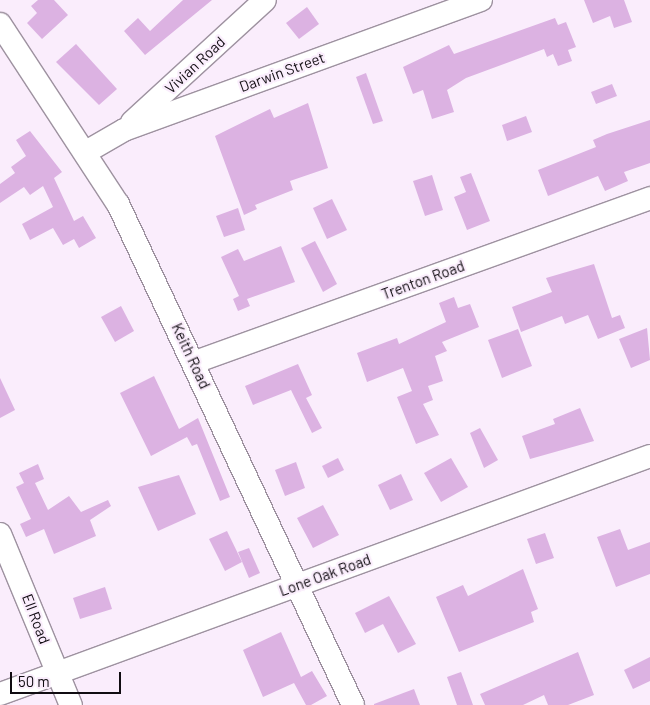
<!DOCTYPE html>
<html>
<head>
<meta charset="utf-8">
<style>
  body { margin:0 }
  #map { position:relative; width:650px; height:705px; overflow:hidden; background:#faedfc; font-family:Barlow,sans-serif }
  div>[style] { position:absolute }
  [style*='--x'] { left:calc(var(--x)*1px); top:calc(var(--y)*1px); width:calc(var(--w)*1px); rotate:calc(var(--a)*1deg) }
  .building>* { inset:0; background:#dcb2e2 }
  .roads { filter:drop-shadow(1px 0 #9e92a0) drop-shadow(-1px 0 #9e92a0) drop-shadow(0 1px #9e92a0) drop-shadow(0 -1px #9e92a0) }
  .minor>* { height:22px; margin:-11px; padding:0 11px; transform-origin:11px; border-radius:11px; background:#fff }
  span { translate:-50% -50%; white-space:nowrap; text-align:center; line-height:1.15; -webkit-text-stroke:4.5px #faedfc; paint-order:stroke }
  .street-label { font-size:15px; color:#100c11 }
  .scale { position:absolute; left:10px; top:672px; width:111px; height:22px; box-sizing:border-box; border:2px solid #100c11; border-top:0; padding-left:6px; font-size:15px; line-height:18px; white-space:nowrap; color:#100c11; -webkit-text-stroke:4px #faedfc; paint-order:stroke }
</style>
</head>
<body>
<div id="map">
  <div class="building">
    <i style="clip-path:polygon(38px 0,54px 0,68px 15px,42px 39px,27px 23px,37px 13px,31px 6px)"></i>
    <i style="clip-path:polygon(183px 0,212px 0,145px 55px,124px 31px,138px 18px,150px 31px)"></i>
    <i style="clip-path:polygon(584px 0,624px 0,632px 22px,614px 28px,610px 16px,593px 23px)"></i>
    <i style="clip-path:polygon(307px 7px,319px 24px,299px 39px,286px 23px)"></i>
    <i style="clip-path:polygon(555px 18px,558px 25px,566px 22px,576px 47px,568px 50px,572px 61px,558px 66px,553px 54px,547px 57px,544px 49px,466px 78px,447px 90px,454px 112px,432px 119px,423px 90px,413px 94px,403px 67px,449px 45px,454px 54px)"></i>
    <i style="clip-path:polygon(76px 44px,117px 89px,99px 105px,56px 62px)"></i>
    <i style="clip-path:polygon(366px 73px,383px 121px,373px 124px,356px 77px)"></i>
    <i style="clip-path:polygon(612px 84px,617px 96px,596px 104px,591px 92px)"></i>
    <i style="clip-path:polygon(308px 103px,328px 168px,290px 181px,293px 190px,255px 205px,257px 209px,244px 215px,215px 136px,270px 109px,274px 118px)"></i>
    <i style="clip-path:polygon(526px 116px,532px 132px,507px 141px,502px 125px)"></i>
    <i style="clip-path:polygon(650px 120px,650px 163px,624px 172px,628px 181px,605px 191px,598px 176px,548px 196px,538px 170px,596px 147px,593px 140px,607px 134px)"></i>
    <i style="clip-path:polygon(30px 131px,62px 172px,54px 178px,74px 221px,83px 216px,96px 238px,79px 248px,74px 239px,63px 245px,53px 228px,30px 240px,22px 224px,53px 207px,43px 186px,30px 195px,24px 187px,0 203px,0 184px,15px 173px,11px 167px,26px 156px,16px 140px)"></i>
    <i style="clip-path:polygon(471px 173px,490px 221px,467px 230px,454px 197px,466px 192px,460px 177px)"></i>
    <i style="clip-path:polygon(432px 175px,443px 210px,425px 216px,413px 181px)"></i>
    <i style="clip-path:polygon(332px 199px,347px 230px,327px 239px,313px 208px)"></i>
    <i style="clip-path:polygon(238px 208px,245px 230px,224px 237px,216px 216px)"></i>
    <i style="clip-path:polygon(315px 241px,337px 284px,323px 292px,301px 248px)"></i>
    <i style="clip-path:polygon(281px 246px,295px 282px,247px 299px,250px 306px,238px 311px,233px 299px,239px 296px,221px 257px,238px 249px,244px 261px)"></i>
    <i style="clip-path:polygon(594px 264px,612px 318px,620px 315px,625px 328px,598px 339px,588px 315px,565px 324px,562px 316px,521px 332px,512px 307px,552px 292px,546px 278px)"></i>
    <i style="clip-path:polygon(454px 297px,458px 308px,470px 304px,479px 327px,442px 342px,447px 351px,435px 356px,443px 381px,428px 386px,433px 400px,423px 404px,439px 435px,416px 444px,397px 397px,412px 391px,403px 368px,367px 382px,357px 353px,397px 338px,399px 344px,446px 322px,439px 303px)"></i>
    <i style="clip-path:polygon(121px 306px,134px 331px,115px 342px,101px 317px)"></i>
    <i style="clip-path:polygon(647px 328px,650px 360px,631px 368px,619px 339px)"></i>
    <i style="clip-path:polygon(518px 329px,532px 366px,502px 378px,488px 340px)"></i>
    <i style="clip-path:polygon(298px 364px,312px 395px,306px 398px,322px 428px,312px 433px,291px 390px,253px 405px,245px 386px)"></i>
    <i style="clip-path:polygon(154px 376px,179px 429px,198px 418px,230px 497px,220px 501px,197px 444px,192px 446px,187px 437px,151px 456px,120px 393px)"></i>
    <i style="clip-path:polygon(0 378px,15px 410px,0 418px)"></i>
    <i style="clip-path:polygon(580px 408px,594px 441px,530px 459px,522px 436px,555px 424px,553px 419px)"></i>
    <i style="clip-path:polygon(480px 428px,498px 460px,484px 468px,470px 433px)"></i>
    <i style="clip-path:polygon(338px 458px,344px 470px,328px 478px,322px 466px)"></i>
    <i style="clip-path:polygon(451px 458px,468px 487px,441px 502px,424px 473px)"></i>
    <i style="clip-path:polygon(296px 462px,305px 488px,285px 496px,275px 470px)"></i>
    <i style="clip-path:polygon(38px 464px,44px 479px,35px 483px,48px 510px,69px 496px,81px 512px,108px 500px,111px 506px,90px 520px,96px 536px,54px 554px,44px 529px,26px 537px,20px 524px,31px 519px,16px 487px,24px 483px,19px 473px)"></i>
    <i style="clip-path:polygon(401px 474px,413px 500px,390px 510px,378px 485px)"></i>
    <i style="clip-path:polygon(179px 475px,196px 514px,158px 531px,138px 487px)"></i>
    <i style="clip-path:polygon(323px 505px,339px 535px,313px 548px,297px 518px)"></i>
    <i style="clip-path:polygon(620px 529px,628px 550px,650px 542px,650px 574px,616px 587px,597px 537px)"></i>
    <i style="clip-path:polygon(227px 531px,242px 562px,225px 571px,209px 539px)"></i>
    <i style="clip-path:polygon(545px 533px,554px 558px,536px 564px,527px 539px)"></i>
    <i style="clip-path:polygon(249px 548px,260px 573px,249px 578px,238px 552px)"></i>
    <i style="clip-path:polygon(523px 569px,538px 609px,531px 612px,534px 622px,459px 652px,436px 597px,463px 585px,468px 596px)"></i>
    <i style="clip-path:polygon(105px 587px,112px 609px,80px 619px,73px 598px)"></i>
    <i style="clip-path:polygon(389px 596px,416px 644px,398px 653px,383px 624px,365px 633px,355px 613px)"></i>
    <i style="clip-path:polygon(281px 632px,301px 677px,312px 671px,327px 696px,311px 705px,306px 705px,294px 683px,263px 697px,243px 650px)"></i>
    <i style="clip-path:polygon(578px 652px,594px 695px,568px 705px,548px 705px,544px 695px,523px 705px,485px 705px,480px 694px)"></i>
    <i style="clip-path:polygon(650px 657px,650px 681px,633px 689px,624px 670px)"></i>
    <i style="clip-path:polygon(461px 672px,473px 705px,457px 705px,447px 677px)"></i>
    <i style="clip-path:polygon(414px 689px,420px 705px,374px 705px,374px 704px)"></i>
  </div>
  <div class="roads">
    <div class="minor">
      <i style="--x:0;--y:24;--w:215;--a:56.8"></i>
      <i style="--x:118;--y:204;--w:553;--a:64.87"></i>
      <i style="--x:132;--y:122;--w:180;--a:-42.5"></i>
      <i style="--x:86;--y:152;--w:44;--a:-30.1"></i>
      <i style="--x:124;--y:130;--w:380;--a:-20"></i>
      <i style="--x:195;--y:362;--w:484;--a:-19.8"></i>
      <i style="--x:0;--y:534;--w:185;--a:67.5"></i>
      <i style="--x:0;--y:694;--w:692;--a:-20.11"></i>
    </div>
  </div>
  <div class="street-label">
    <span style="left:195px;top:65px;rotate:-43deg">Vivian Road</span>
    <span style="left:282px;top:72px;rotate:-20deg">Darwin Street</span>
    <span style="left:423px;top:280px;rotate:-20deg">Trenton Road</span>
    <span style="left:191px;top:356px;rotate:65deg">Keith Road</span>
    <span style="left:325px;top:575px;rotate:-20deg">Lone Oak Road</span>
    <span style="left:36px;top:619px;rotate:69deg">Ell Road</span>
  </div>
  <div class="scale">50 m</div>
</div>
</body>
</html>
